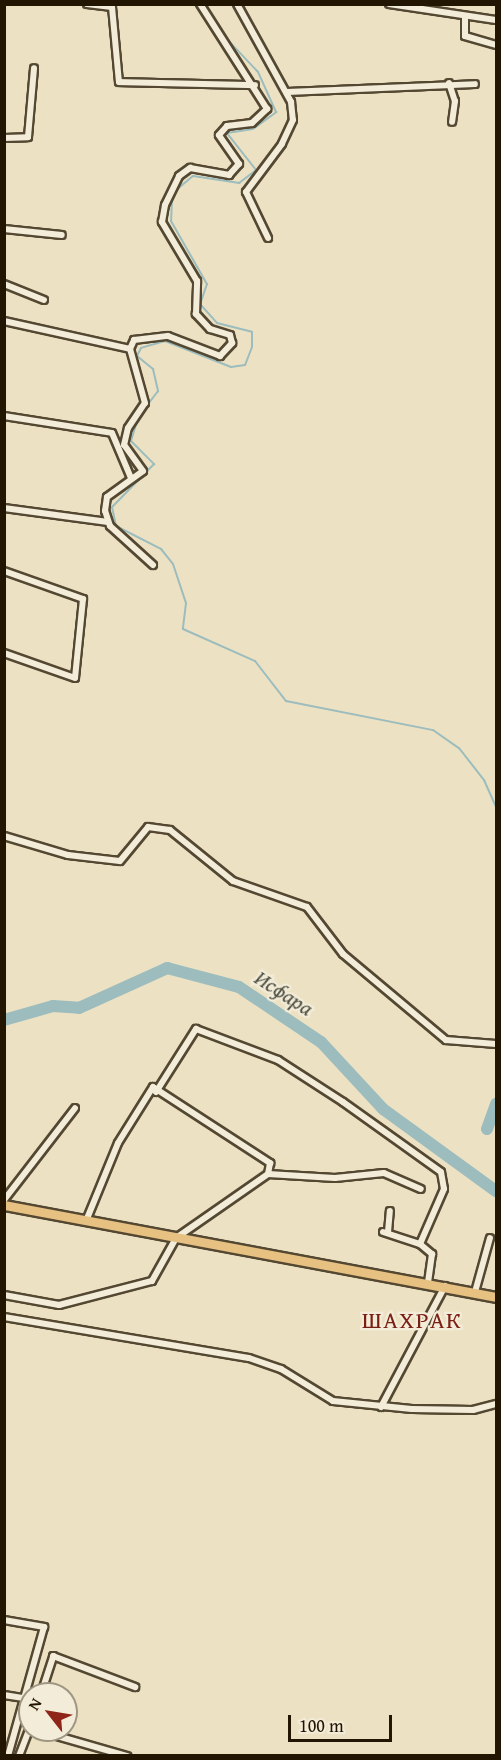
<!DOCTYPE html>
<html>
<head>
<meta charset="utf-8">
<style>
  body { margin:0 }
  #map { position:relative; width:501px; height:1760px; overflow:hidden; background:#ece2c3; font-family:"Gentium Book Plus",serif }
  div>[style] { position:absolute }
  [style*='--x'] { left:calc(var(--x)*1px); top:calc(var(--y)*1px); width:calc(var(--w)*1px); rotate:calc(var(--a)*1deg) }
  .stream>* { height:2px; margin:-1px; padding:0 1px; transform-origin:1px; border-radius:1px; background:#9cbcbd }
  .river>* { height:12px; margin:-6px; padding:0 6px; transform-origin:6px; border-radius:6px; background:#9cbcbd }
  .roads { filter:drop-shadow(2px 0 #544832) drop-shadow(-2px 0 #544832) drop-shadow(0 2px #544832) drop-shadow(0 -2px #544832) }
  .minor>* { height:6px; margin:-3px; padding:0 3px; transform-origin:3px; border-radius:3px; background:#f3ecd8 }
  .primary>* { height:9px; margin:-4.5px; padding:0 4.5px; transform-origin:4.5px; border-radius:4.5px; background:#e6c182 }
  span { translate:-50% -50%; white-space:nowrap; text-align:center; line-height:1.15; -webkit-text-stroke:4.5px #f3ecd8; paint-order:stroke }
  .water-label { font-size:22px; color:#4d4f43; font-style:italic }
  .quarter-label { font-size:24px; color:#7a1f14; letter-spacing:1.5px }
  .frame { position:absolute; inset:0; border:6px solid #221502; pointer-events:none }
  .north { position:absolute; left:18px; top:1682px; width:60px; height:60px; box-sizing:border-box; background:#f3ecd8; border:2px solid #9f9682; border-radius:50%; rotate:301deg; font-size:16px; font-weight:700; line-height:24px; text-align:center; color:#221502 }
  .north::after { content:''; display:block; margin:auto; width:21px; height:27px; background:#8f2418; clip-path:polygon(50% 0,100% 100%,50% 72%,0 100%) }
  .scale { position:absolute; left:288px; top:1715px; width:104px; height:27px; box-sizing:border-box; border:3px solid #221502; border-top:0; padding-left:8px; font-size:18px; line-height:21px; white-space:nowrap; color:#221502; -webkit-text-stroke:4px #f3ecd8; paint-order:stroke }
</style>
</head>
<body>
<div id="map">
  <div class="stream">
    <i style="--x:209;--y:13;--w:18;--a:56"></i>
    <i style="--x:175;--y:191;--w:23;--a:-40"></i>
    <i style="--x:193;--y:176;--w:47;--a:8.7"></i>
    <i style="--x:239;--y:183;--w:21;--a:-37"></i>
    <i style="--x:256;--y:170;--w:47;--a:-128.1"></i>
    <i style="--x:227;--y:133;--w:26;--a:-9"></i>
    <i style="--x:253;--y:129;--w:29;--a:-36"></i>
    <i style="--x:276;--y:112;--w:44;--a:-114.2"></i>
    <i style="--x:258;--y:72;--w:50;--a:-133.4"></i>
    <i style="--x:172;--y:196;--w:25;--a:92"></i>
    <i style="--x:171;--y:221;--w:73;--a:60.3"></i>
    <i style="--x:207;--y:284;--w:21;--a:109"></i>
    <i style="--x:200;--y:304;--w:25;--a:48"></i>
    <i style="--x:217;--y:323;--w:36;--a:14"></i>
    <i style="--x:252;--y:332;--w:15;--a:90"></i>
    <i style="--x:252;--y:347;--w:19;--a:111"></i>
    <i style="--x:245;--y:365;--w:14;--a:172"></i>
    <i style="--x:231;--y:367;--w:71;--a:-158.5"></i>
    <i style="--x:165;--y:341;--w:25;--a:164"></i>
    <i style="--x:141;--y:348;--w:9;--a:117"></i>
    <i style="--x:137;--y:356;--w:21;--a:39"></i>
    <i style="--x:153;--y:369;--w:23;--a:77"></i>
    <i style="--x:158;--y:391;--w:34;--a:127"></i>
    <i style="--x:138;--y:418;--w:24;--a:107"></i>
    <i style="--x:131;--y:441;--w:33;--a:45"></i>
    <i style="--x:154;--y:464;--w:60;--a:134.3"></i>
    <i style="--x:112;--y:507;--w:19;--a:78"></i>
    <i style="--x:116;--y:526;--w:51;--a:27.1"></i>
    <i style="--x:161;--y:549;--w:19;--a:51"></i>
    <i style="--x:173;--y:564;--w:41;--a:71.6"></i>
    <i style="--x:186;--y:603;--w:26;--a:97"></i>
    <i style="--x:183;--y:629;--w:79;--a:24"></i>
    <i style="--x:255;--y:661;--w:51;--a:52.2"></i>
    <i style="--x:286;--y:701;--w:150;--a:11.2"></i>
    <i style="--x:433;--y:730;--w:32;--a:35"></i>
    <i style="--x:459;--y:748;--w:41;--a:52"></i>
    <i style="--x:484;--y:780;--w:30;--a:66"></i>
  </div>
  <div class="river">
    <i style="--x:4;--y:1020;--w:51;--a:-15.9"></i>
    <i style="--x:53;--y:1006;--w:26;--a:4"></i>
    <i style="--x:79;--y:1008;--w:97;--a:-24.4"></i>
    <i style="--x:167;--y:968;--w:74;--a:14.8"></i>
    <i style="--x:239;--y:987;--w:99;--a:33.9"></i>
    <i style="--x:321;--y:1042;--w:91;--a:47.2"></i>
    <i style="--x:383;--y:1109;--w:140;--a:36"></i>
    <i style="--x:487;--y:1129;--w:27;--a:-70"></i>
  </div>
  <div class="roads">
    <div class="minor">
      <i style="--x:87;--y:4;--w:25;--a:7"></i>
      <i style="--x:112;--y:7;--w:75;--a:84.7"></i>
      <i style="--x:119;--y:82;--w:136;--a:1.3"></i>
      <i style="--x:237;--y:4;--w:112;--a:61.1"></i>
      <i style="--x:291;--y:102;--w:18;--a:84"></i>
      <i style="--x:293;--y:120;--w:26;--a:115"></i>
      <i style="--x:282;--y:144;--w:60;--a:126.9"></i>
      <i style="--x:246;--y:192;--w:51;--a:64.4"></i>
      <i style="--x:389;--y:4;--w:108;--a:8.5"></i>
      <i style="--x:465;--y:18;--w:18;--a:90"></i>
      <i style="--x:465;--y:36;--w:32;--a:16"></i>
      <i style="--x:449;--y:83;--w:19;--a:72"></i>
      <i style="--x:455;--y:101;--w:21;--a:98"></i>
      <i style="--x:287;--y:92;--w:188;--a:-2.4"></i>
      <i style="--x:4;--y:138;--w:24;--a:-2"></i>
      <i style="--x:28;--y:137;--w:69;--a:-85"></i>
      <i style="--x:4;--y:229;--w:58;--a:5.9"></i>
      <i style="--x:4;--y:284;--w:43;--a:21.8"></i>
      <i style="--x:4;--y:321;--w:129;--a:12.5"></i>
      <i style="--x:4;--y:416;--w:109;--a:8.9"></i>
      <i style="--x:112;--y:433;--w:49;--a:67.1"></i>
      <i style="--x:4;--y:508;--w:105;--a:7.7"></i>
      <i style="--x:153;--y:565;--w:58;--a:-137.8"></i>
      <i style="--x:110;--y:526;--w:16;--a:-108"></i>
      <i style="--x:105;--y:511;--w:14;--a:-82"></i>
      <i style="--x:107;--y:497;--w:44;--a:-35.8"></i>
      <i style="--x:143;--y:471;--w:32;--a:-126"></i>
      <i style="--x:124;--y:445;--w:17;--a:-77"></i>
      <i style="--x:128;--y:428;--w:30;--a:-56"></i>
      <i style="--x:145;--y:403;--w:56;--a:-105.5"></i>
      <i style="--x:130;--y:349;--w:10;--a:-66"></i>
      <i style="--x:134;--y:340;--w:34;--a:-7"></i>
      <i style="--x:168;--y:336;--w:56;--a:21"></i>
      <i style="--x:220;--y:356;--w:18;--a:-47"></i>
      <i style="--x:232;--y:343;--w:8;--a:-104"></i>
      <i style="--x:230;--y:335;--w:21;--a:-163"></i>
      <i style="--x:210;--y:329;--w:21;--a:-133"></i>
      <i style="--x:196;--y:314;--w:33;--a:-88"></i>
      <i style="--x:197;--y:281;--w:69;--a:-120.7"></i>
      <i style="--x:162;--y:222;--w:17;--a:-80"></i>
      <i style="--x:165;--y:205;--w:32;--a:-64"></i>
      <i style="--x:179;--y:176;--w:14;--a:-36"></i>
      <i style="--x:190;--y:168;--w:40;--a:10"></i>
      <i style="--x:229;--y:175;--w:15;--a:-48"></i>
      <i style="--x:239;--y:164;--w:35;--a:-125"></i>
      <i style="--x:219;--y:135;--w:12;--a:-48"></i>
      <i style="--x:227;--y:126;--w:25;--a:-7"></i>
      <i style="--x:252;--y:123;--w:21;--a:-43"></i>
      <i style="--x:267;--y:109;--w:125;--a:-122.5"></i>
      <i style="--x:4;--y:571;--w:84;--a:19.5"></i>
      <i style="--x:83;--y:599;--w:79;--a:95.8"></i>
      <i style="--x:75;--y:678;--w:75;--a:-160.6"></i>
      <i style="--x:4;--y:836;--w:67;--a:16.5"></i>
      <i style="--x:68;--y:855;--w:52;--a:6.6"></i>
      <i style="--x:120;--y:861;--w:44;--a:-50.5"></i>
      <i style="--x:148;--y:827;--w:22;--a:8"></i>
      <i style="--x:170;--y:830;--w:81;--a:39"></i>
      <i style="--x:233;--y:881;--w:78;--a:19.4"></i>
      <i style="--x:307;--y:907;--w:59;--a:52.5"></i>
      <i style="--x:343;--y:954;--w:134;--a:39.9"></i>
      <i style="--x:446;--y:1040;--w:50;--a:4.6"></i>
      <i style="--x:156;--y:1092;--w:75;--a:-57.6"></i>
      <i style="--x:196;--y:1029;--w:88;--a:20.7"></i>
      <i style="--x:278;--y:1060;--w:77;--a:32.9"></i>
      <i style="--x:343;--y:1102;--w:120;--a:35.5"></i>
      <i style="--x:441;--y:1172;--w:17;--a:80"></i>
      <i style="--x:444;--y:1189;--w:60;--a:113.6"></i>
      <i style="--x:420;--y:1244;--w:16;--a:40"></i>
      <i style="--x:432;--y:1254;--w:29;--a:98"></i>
      <i style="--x:4;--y:1200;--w:116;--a:-52.3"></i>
      <i style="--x:86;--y:1221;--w:84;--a:-67.7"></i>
      <i style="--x:118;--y:1143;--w:66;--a:-58"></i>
      <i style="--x:153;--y:1087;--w:140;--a:33"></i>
      <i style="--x:270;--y:1163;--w:11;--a:100"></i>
      <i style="--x:383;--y:1232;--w:39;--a:18"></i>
      <i style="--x:388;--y:1232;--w:21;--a:-85"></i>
      <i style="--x:475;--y:1292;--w:56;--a:-74.5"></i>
      <i style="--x:4;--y:1295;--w:56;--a:10.3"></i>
      <i style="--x:59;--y:1305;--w:96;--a:-14.5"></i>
      <i style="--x:152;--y:1281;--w:49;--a:-60.8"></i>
      <i style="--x:176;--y:1238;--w:112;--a:-34.8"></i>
      <i style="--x:268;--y:1174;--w:67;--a:3.4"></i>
      <i style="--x:335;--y:1178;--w:49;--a:-5.8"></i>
      <i style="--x:384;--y:1173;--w:40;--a:23.4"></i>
      <i style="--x:4;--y:1317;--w:248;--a:9.5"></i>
      <i style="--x:249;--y:1358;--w:34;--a:19"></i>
      <i style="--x:281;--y:1369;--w:61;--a:31.6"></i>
      <i style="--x:333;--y:1401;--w:79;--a:5.8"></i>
      <i style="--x:412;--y:1409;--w:61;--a:0.9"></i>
      <i style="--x:473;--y:1410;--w:24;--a:-15"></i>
      <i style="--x:381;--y:1407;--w:137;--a:-62.1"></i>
      <i style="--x:4;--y:1620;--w:41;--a:9.9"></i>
      <i style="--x:44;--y:1627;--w:134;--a:105.6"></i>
      <i style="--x:41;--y:1694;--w:40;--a:-72"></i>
      <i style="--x:53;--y:1656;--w:88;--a:20.7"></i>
      <i style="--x:4;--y:1695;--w:20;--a:9"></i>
      <i style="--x:36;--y:1730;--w:95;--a:15.9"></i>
      <i style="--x:19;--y:1756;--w:30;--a:-69"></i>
    </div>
    <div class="primary">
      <i style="--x:4;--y:1205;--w:501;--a:10.59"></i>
    </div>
  </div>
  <div class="water-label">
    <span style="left:284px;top:993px;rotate:33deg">Исфара</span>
  </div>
  <div class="quarter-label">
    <span style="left:412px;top:1320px">ШАХРАК</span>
  </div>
  <div class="frame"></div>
  <div class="north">N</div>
  <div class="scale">100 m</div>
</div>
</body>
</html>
